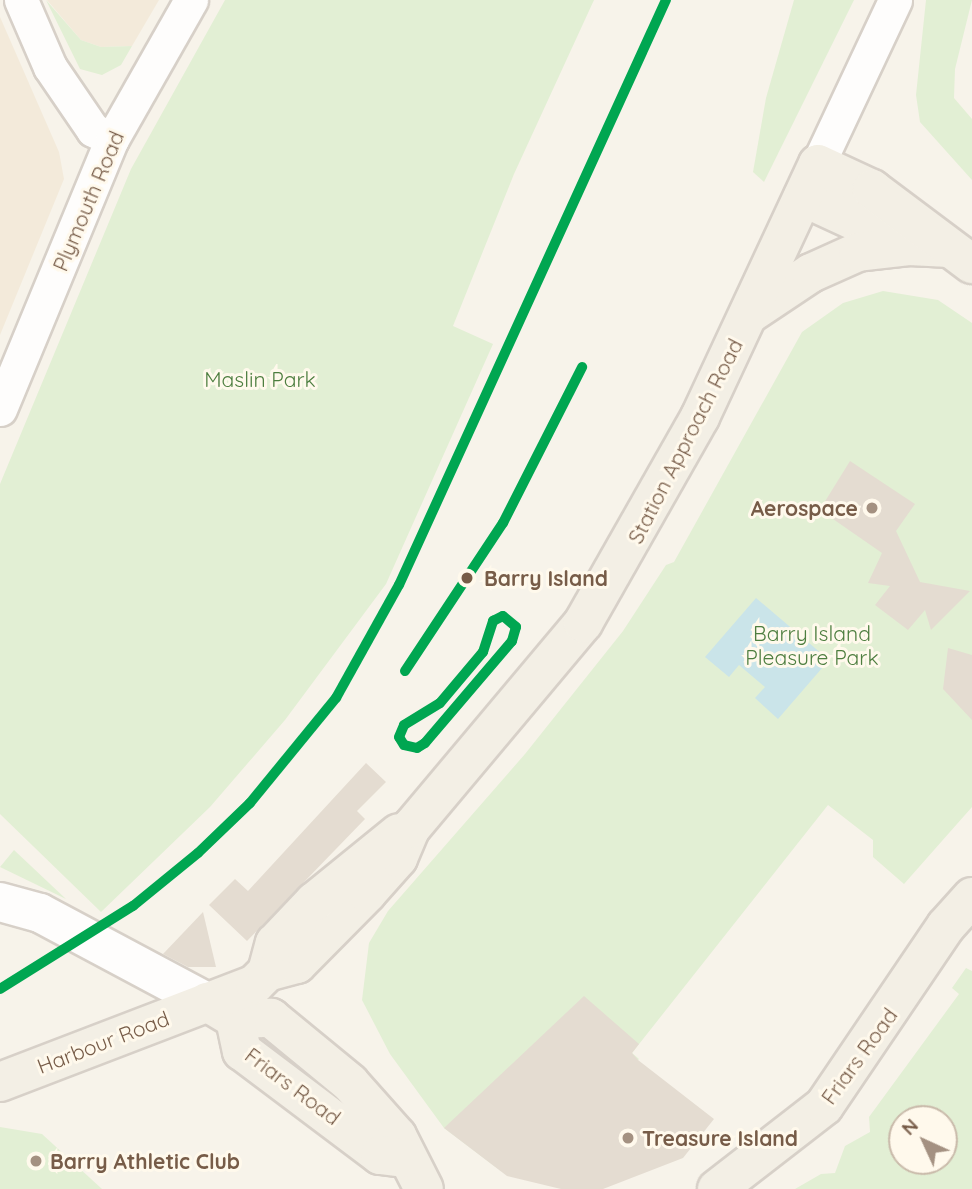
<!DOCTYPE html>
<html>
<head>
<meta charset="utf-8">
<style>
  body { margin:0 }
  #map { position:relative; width:972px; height:1189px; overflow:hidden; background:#f7f3ea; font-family:Quicksand,sans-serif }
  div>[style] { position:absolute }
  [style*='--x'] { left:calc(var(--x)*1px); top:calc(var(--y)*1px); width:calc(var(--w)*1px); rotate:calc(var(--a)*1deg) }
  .residential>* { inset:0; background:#f3eada }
  .green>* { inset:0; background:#e2efd4 }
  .water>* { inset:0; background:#cae4e9 }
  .building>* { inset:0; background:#e4dcd1 }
  .roads { filter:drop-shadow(2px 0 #d7d0c8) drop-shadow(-2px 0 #d7d0c8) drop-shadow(0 2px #d7d0c8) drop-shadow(0 -2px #d7d0c8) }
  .street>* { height:33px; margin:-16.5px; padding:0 16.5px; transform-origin:16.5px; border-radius:16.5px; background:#fefdfc }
  .secondary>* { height:38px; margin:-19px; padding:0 19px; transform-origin:19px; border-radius:19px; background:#fefdfc }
  .primary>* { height:38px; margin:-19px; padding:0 19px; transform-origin:19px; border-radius:19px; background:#f3efe5 }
  .rail>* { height:8px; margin-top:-4px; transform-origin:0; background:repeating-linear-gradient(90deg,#fff9ec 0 16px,#e5e2e5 0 32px); box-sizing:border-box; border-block:2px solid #e5e2e5 }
  .rail-1>* { height:10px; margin:-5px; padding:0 5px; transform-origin:5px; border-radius:5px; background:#00a651 }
  .dots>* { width:19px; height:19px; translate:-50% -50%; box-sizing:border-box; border:4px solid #fff9ec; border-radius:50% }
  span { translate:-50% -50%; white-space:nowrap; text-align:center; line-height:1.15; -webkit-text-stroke:6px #fff9ec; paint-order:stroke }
  .street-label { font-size:21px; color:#775c48 }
  .park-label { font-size:21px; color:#4d7e3f }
  .poi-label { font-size:21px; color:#775c48; font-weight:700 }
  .right { translate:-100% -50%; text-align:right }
  .left { translate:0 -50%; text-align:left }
  .stop-label { font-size:21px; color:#775c48; font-weight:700 }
  .north { position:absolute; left:888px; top:1105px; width:70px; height:70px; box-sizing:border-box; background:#fff9ec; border:2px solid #c9baaa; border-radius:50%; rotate:315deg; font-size:19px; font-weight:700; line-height:28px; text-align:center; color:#775c48 }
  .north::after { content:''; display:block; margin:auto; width:24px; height:32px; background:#a49181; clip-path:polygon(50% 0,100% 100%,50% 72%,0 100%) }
</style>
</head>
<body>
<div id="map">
  <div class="residential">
    <i style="clip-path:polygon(47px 0,159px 0,132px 46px,101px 47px,81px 40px)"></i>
    <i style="clip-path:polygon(0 17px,59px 152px,64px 179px,0 335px)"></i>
  </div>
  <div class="green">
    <i style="clip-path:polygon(46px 0,81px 40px,101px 47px,132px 46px,121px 65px,102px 75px,80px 69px)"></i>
    <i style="clip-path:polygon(225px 0,594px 0,514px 174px,453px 326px,493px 344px,386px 584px,285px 720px,210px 807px,101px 912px,0 814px,0 484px,131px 169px)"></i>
    <i style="clip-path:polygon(794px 0,854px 0,764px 182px,753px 172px,766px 98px)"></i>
    <i style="clip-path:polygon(926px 0,972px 0,955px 69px,954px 98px,972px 119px,972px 180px,920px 122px,916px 95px)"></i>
    <i style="clip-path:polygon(883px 291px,938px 300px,972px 323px,972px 807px,904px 884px,873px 857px,873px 840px,828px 805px,632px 1053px,639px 1059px,599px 1100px,501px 1171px,444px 1128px,390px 1054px,362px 1000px,369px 943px,388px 911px,525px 754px,623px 631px,666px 565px,674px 562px,802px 332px,843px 303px)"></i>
    <i style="clip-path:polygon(14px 850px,66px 899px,0 867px)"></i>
    <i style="clip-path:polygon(evenodd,966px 968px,972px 971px,972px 1189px,795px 1189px,821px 1174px,835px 1173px,845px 1146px,870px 1132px,869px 1117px,959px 994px,952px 988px,966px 968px,902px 1119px,944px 1119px,944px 1161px,902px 1161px,902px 1119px)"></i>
    <i style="clip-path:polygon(0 1127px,42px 1134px,102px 1189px,0 1189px)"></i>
  </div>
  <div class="water">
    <i style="clip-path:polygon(756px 598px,829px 660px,778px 719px,755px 698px,765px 687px,739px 665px,729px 677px,705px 657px)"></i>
  </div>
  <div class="building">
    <i style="clip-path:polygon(850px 461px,915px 504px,896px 531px,920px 582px,970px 591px,931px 630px,925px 610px,908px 630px,875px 605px,890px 586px,868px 583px,882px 553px,833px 519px,837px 512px,824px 503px)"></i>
    <i style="clip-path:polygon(948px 648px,972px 655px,972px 720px,943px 689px)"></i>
    <i style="clip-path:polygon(366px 763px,386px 782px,357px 811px,365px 819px,247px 941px,209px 905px,235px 879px,248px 891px)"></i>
    <i style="clip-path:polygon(203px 912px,216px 967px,188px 967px,163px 954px)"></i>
    <i style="clip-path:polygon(584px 996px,639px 1044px,632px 1053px,638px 1060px,714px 1119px,683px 1158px,603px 1189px,561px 1189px,507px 1176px,444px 1128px)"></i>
  </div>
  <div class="roads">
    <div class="street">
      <i style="--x:21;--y:0;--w:73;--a:66.6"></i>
      <i style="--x:50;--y:67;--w:76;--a:55.7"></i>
      <i style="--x:93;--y:130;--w:21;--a:25"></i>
      <i style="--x:818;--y:164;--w:181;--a:-64.8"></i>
      <i style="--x:0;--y:409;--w:292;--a:-67.5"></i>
      <i style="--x:112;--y:139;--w:160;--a:-60.4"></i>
    </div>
    <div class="secondary">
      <i style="--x:0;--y:902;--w:41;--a:15.4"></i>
      <i style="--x:40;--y:913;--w:189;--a:28.1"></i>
    </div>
    <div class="primary">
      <i style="--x:803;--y:197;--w:117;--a:24.8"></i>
      <i style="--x:751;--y:313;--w:72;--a:-33.7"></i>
      <i style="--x:811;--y:273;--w:51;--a:-24.1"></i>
      <i style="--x:858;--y:252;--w:51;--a:-6.7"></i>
      <i style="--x:909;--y:246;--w:36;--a:3"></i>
      <i style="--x:267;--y:972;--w:31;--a:-15"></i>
      <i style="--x:297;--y:964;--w:100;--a:-45.4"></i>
      <i style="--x:367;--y:893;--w:47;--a:-48.5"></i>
      <i style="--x:398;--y:858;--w:33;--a:-67"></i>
      <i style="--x:411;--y:828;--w:268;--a:-50"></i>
      <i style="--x:583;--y:623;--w:237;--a:-60.4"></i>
      <i style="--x:700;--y:417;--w:279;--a:-65"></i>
      <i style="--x:818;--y:164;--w:60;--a:24.8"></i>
      <i style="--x:872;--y:189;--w:125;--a:36.9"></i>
      <i style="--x:207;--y:1002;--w:33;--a:31"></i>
      <i style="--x:235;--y:1019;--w:36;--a:-2"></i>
      <i style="--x:271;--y:1018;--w:102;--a:39.4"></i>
      <i style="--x:350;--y:1083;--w:71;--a:48.4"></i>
      <i style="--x:397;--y:1136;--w:59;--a:63"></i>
      <i style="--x:235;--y:1019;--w:33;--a:78"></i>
      <i style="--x:242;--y:1051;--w:173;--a:37"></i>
      <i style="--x:380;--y:1155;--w:24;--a:7"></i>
      <i style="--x:0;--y:1082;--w:273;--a:-21"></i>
      <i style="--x:255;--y:984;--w:17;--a:-45"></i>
      <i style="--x:267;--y:972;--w:30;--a:-75"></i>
      <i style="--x:275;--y:943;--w:57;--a:-46.4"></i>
      <i style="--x:314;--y:902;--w:109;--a:-39.1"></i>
      <i style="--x:717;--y:1189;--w:135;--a:-37.8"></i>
      <i style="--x:824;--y:1106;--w:217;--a:-55.9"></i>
      <i style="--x:946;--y:926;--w:39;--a:-48"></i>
    </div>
  </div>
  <div class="rail">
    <i style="--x:570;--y:394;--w:30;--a:-66"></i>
    <i style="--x:503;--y:616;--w:17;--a:40"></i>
    <i style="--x:516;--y:627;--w:15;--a:106"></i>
    <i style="--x:512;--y:641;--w:134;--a:130.5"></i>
    <i style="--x:425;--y:743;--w:9;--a:148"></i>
    <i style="--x:417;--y:748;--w:13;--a:-167"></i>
    <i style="--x:404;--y:745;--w:9;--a:-122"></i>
    <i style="--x:399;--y:737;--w:13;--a:-67"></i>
    <i style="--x:404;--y:725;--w:42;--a:-31.4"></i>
    <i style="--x:440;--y:703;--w:67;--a:-49.9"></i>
    <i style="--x:483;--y:652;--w:33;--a:-72"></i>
    <i style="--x:493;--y:621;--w:11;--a:-27"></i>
    <i style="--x:0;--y:989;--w:157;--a:-32"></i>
    <i style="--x:133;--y:906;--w:84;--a:-39.2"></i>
    <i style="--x:198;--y:853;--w:72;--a:-43.9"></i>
    <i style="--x:250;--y:803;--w:136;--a:-50.7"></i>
    <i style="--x:336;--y:698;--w:129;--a:-60.9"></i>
    <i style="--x:399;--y:585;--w:643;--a:-65.47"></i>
  </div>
  <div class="rail-1">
    <i style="--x:503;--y:616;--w:17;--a:40"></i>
    <i style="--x:516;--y:627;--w:15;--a:106"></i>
    <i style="--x:512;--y:641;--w:134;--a:130.5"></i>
    <i style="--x:425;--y:743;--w:9;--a:148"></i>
    <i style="--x:417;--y:748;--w:13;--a:-167"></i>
    <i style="--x:404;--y:745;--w:9;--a:-122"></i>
    <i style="--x:399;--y:737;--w:13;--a:-67"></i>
    <i style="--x:404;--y:725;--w:42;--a:-31.4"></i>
    <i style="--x:440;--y:703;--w:67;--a:-49.9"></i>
    <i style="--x:483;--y:652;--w:33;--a:-72"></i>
    <i style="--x:493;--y:621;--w:11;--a:-27"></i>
    <i style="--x:405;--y:671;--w:178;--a:-56.5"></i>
    <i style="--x:503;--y:523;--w:175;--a:-63.1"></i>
    <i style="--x:0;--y:989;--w:157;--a:-32"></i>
    <i style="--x:133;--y:906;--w:84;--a:-39.2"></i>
    <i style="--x:198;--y:853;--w:72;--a:-43.9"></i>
    <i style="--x:250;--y:803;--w:136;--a:-50.7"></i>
    <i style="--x:336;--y:698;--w:129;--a:-60.9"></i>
    <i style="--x:399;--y:585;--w:643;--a:-65.47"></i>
  </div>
  <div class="dots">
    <i style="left:872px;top:508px;background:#a49181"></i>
    <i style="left:467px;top:578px;background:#775c48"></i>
    <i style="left:628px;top:1138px;background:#a49181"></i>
    <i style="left:36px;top:1161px;background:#a49181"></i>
  </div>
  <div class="street-label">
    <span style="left:88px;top:201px;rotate:-67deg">Plymouth Road</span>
    <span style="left:685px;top:441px;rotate:-63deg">Station Approach Road</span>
    <span style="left:103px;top:1042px;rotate:-21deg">Harbour Road</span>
    <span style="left:859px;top:1056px;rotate:-54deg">Friars Road</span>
    <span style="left:293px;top:1086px;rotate:37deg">Friars Road</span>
  </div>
  <div class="park-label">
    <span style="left:260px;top:379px">Maslin Park</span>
    <span style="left:812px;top:645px">Barry Island<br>Pleasure Park</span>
  </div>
  <div class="poi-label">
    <span class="right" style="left:858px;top:508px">Aerospace</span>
    <span class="left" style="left:642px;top:1138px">Treasure Island</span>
    <span class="left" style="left:50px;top:1161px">Barry Athletic Club</span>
  </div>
  <div class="stop-label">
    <span class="left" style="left:484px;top:578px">Barry Island</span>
  </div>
  <div class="north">N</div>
</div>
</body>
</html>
